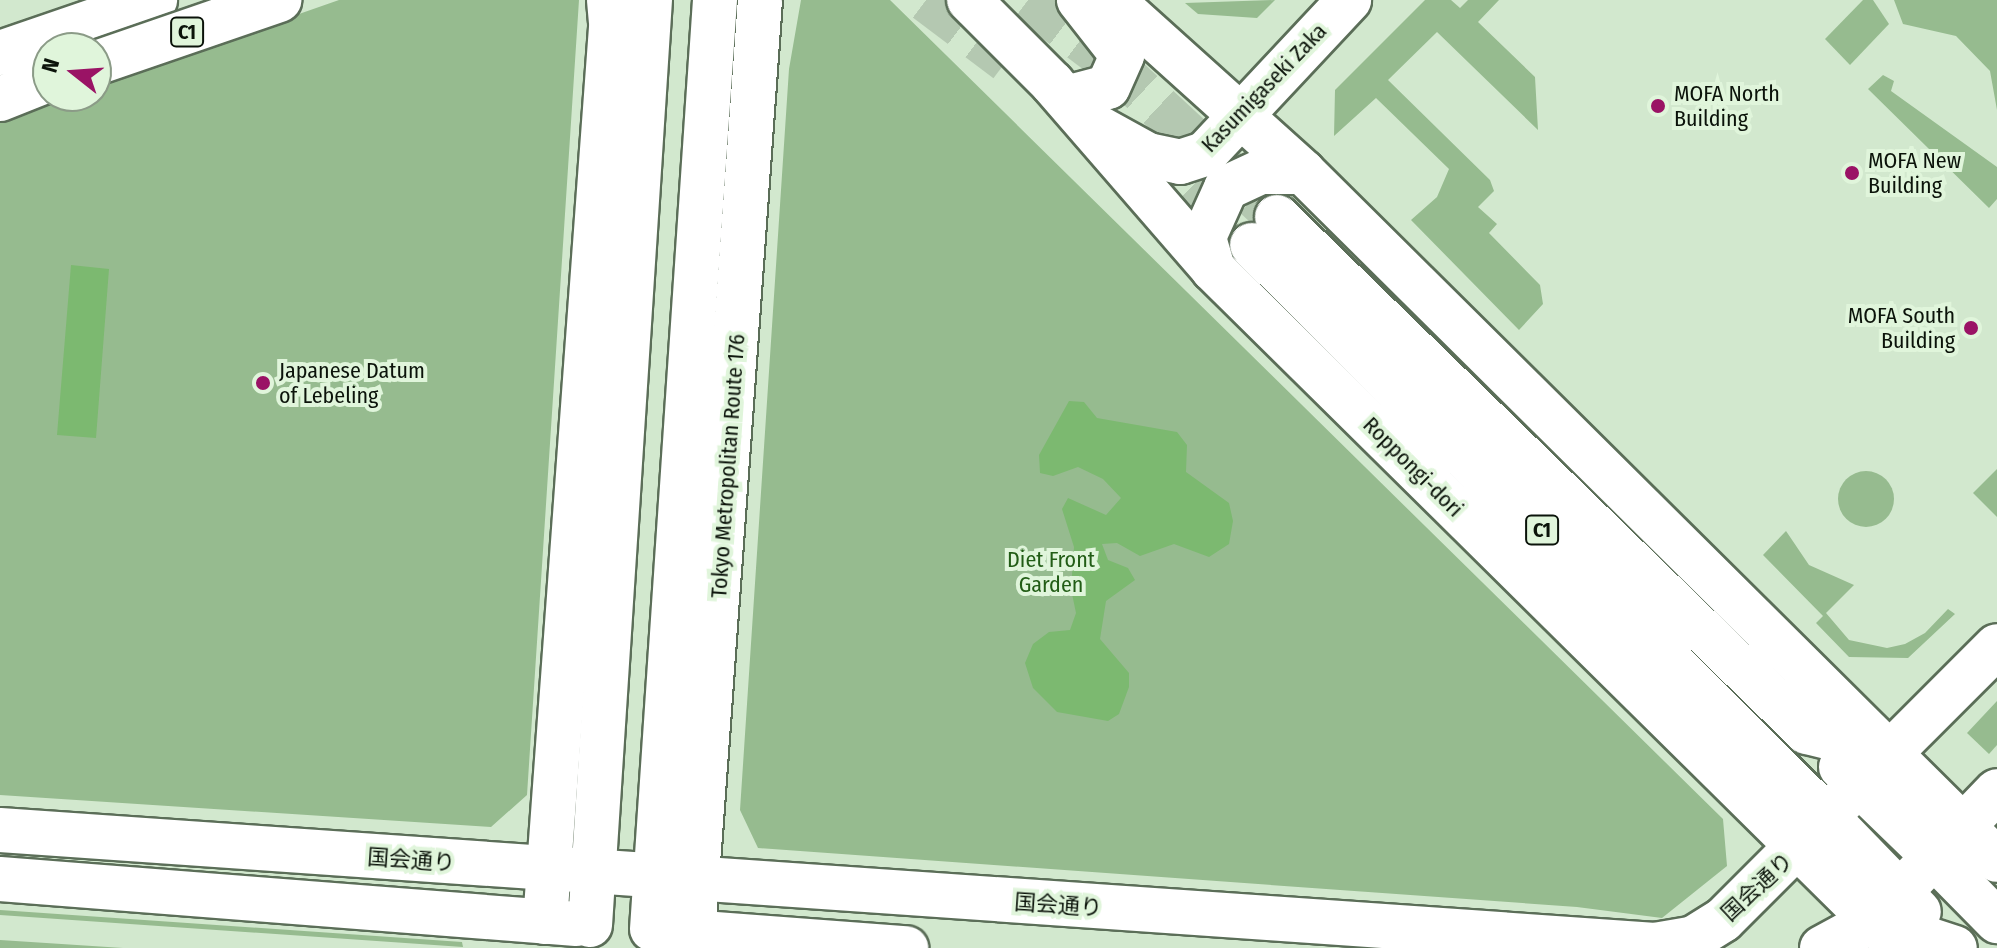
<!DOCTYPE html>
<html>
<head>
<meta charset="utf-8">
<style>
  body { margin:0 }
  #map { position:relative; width:1997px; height:948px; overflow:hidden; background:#d2e8ce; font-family:"Fira Sans Condensed","Noto Sans JP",sans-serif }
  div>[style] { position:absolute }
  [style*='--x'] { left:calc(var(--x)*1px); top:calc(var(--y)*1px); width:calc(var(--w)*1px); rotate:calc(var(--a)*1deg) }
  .green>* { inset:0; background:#96bb8f }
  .round { border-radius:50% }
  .water>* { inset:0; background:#7cb970 }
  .highway-tunnel>* { height:44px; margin-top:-22px; transform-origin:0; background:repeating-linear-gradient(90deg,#b4c8b1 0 44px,transparent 0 66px) }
  .roads { filter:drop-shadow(2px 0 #5b6e58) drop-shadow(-2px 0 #5b6e58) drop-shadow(0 2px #5b6e58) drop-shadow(0 -2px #5b6e58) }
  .major>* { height:44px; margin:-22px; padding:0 22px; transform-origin:22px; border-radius:22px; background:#fff }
  .highway>* { height:44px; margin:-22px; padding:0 22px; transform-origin:22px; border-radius:22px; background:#fff }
  .bridges { filter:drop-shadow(2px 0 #5b6e58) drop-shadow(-2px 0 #5b6e58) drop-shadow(0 2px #5b6e58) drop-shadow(0 -2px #5b6e58) }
  .highway-bridge>* { height:44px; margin:-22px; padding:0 22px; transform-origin:22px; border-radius:22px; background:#fff }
  .dots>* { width:22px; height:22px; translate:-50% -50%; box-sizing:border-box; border:4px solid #e0f5db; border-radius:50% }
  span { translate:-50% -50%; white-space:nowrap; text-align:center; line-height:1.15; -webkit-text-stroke:8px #e0f5db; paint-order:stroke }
  .shield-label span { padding:2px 6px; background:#e0f5db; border:2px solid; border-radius:6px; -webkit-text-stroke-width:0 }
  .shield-label { font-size:20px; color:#0b130a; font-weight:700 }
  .street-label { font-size:22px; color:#0b130a }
  .poi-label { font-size:22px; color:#0b130a }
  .left { translate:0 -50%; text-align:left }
  .right { translate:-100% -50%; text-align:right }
  .park-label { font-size:22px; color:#225d16 }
  .north { position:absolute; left:32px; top:32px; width:80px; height:80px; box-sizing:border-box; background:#e0f5db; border:2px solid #8b9b87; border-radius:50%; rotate:287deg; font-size:22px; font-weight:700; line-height:32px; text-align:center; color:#0b130a }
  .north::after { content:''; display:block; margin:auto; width:28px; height:36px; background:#9a1365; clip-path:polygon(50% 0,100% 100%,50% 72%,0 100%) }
</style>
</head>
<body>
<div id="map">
  <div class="green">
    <i style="clip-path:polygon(339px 0,579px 0,527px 795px,491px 827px,0 795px,0 119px,65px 96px,96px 96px,96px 85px)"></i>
    <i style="clip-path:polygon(801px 0,890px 0,1723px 819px,1727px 866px,1662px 918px,1577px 907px,758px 848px,740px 810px,789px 69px)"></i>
    <i style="clip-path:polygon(1275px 0,1257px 18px,1198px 14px,1185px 3px)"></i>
    <i style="clip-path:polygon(1425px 0,1451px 0,1460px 8px,1468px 0,1499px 0,1478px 22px,1535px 77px,1538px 130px,1437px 32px,1388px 80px,1490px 180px,1494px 191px,1478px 207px,1497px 224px,1489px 233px,1540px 285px,1543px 304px,1519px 330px,1411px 220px,1437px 197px,1449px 169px,1376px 98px,1334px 136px,1335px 90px)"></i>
    <i style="clip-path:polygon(1863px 0,1873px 0,1889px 24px,1850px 65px,1825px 39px)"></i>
    <i style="clip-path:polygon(1894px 0,1997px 0,1997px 110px,1990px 71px,1956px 36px,1903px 24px)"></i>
    <i style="clip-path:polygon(1883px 75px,1894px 81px,1891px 91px,1997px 167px,1997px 199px,1989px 208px,1868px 89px)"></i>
    <i style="clip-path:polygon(1997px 469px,1997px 517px,1973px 493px)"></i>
    <i class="round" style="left:1838px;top:471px;width:56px;height:56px"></i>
    <i style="clip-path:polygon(1786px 531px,1809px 565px,1854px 585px,1826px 613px,1849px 640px,1887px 648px,1905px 644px,1925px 633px,1948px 609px,1955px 614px,1908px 658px,1849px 657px,1816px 623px,1823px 616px,1763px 555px)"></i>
    <i style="clip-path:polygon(1997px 701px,1997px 745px,1989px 754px,1967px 733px)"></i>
    <i style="clip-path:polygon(0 910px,462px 942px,463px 947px,0 915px)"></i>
    <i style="clip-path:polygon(0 940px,123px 948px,0 948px)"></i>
  </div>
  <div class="water">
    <i style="clip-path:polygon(71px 265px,109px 269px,96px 438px,57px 435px)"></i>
    <i style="clip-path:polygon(1069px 401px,1084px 402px,1097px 418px,1177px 432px,1187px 445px,1186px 472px,1229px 503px,1233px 521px,1229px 544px,1209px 557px,1174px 544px,1140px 556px,1117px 543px,1102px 544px,1108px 560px,1128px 568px,1135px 580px,1106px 601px,1100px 639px,1129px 673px,1129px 687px,1119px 714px,1108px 721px,1057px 712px,1033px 688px,1025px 663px,1033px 644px,1049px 632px,1070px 630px,1076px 613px,1071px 589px,1074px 547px,1062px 509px,1068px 498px,1106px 515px,1121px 498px,1103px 479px,1078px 467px,1053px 476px,1040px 473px,1039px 455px)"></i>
  </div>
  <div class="highway-tunnel">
    <i style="--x:926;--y:0;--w:101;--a:37"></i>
    <i style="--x:1028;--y:0;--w:103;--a:37.1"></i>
    <i style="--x:1110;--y:62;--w:228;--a:42.9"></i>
    <i style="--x:1145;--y:140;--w:150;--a:44.5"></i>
  </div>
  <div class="roads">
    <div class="major">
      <i style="--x:969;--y:0;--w:117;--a:45"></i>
      <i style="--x:1052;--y:83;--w:246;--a:49.1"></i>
      <i style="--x:1213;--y:269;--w:963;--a:44.66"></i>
      <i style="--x:1112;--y:0;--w:257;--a:42"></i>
      <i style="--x:1303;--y:172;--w:977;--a:44.75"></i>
      <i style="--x:1066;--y:98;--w:43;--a:-14.7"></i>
      <i style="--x:1108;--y:87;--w:35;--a:-66"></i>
      <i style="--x:1122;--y:55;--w:70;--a:-128"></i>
      <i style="--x:1099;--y:128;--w:56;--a:28.9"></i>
      <i style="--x:1148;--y:155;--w:33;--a:12"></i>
      <i style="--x:1180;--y:162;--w:26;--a:-18"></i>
      <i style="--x:1205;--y:154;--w:211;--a:-46.9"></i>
      <i style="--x:1213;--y:269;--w:33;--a:-106"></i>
      <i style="--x:1204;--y:237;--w:54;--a:-65.8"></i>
      <i style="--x:1226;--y:188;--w:38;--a:-25"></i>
      <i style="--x:1261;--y:172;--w:42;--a:0"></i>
      <i style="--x:1841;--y:767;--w:129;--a:44.1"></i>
      <i style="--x:1829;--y:819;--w:129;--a:45.9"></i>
      <i style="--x:0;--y:830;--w:1659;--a:3.97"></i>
      <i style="--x:1655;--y:945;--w:40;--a:-10"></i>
      <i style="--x:1694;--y:938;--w:34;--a:-32"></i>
      <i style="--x:1723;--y:920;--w:387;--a:-45"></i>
      <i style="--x:0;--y:879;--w:578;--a:4.47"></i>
      <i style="--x:545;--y:922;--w:925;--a:-85.78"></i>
      <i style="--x:590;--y:925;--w:927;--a:-86.29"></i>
      <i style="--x:652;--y:929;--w:931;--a:-86.12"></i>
      <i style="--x:664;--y:930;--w:243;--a:4.3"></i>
      <i style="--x:693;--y:932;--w:934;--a:-85.89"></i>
      <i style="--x:1822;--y:948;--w:57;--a:-28.4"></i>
      <i style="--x:1872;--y:921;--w:180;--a:-46.1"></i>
    </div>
    <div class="highway">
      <i style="--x:609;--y:0;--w:21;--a:85"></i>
      <i style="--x:0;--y:53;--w:164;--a:-18.9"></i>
      <i style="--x:0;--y:99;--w:52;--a:-21.6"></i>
      <i style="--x:1277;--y:217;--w:739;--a:44.18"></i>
      <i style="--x:1807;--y:732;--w:88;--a:13.9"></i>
      <i style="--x:1252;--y:245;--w:814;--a:44.85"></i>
      <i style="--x:1934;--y:857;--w:90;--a:45.5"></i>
      <i style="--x:1872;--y:921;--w:87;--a:18"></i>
    </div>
  </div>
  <div class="bridges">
    <div class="highway-bridge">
      <i style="--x:96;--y:63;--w:194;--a:-19"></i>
    </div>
  </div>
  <div class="dots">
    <i style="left:1658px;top:106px;background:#9a1365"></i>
    <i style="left:1852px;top:173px;background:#9a1365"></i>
    <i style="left:1971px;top:328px;background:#9a1365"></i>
    <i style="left:263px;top:383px;background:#9a1365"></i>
  </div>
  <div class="shield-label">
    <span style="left:187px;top:32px">C1</span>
    <span style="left:1542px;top:530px">C1</span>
  </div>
  <div class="street-label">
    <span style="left:1264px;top:88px;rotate:-46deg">Kasumigaseki Zaka</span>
    <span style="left:728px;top:466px;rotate:-86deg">Tokyo Metropolitan Route 176</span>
    <span style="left:1413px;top:467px;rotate:45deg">Roppongi-dori</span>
    <span style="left:411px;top:860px;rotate:4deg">国会通り</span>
    <span style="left:1757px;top:887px;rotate:-43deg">国会通り</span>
    <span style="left:1058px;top:905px;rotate:4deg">国会通り</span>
  </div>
  <div class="poi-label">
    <span class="left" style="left:1674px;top:106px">MOFA North<br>Building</span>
    <span class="left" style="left:1868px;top:173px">MOFA New<br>Building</span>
    <span class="right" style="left:1955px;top:328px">MOFA South<br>Building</span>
    <span class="left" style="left:279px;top:383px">Japanese Datum<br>of Lebeling</span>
  </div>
  <div class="park-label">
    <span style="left:1051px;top:572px">Diet Front<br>Garden</span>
  </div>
  <div class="north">N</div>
</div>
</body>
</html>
